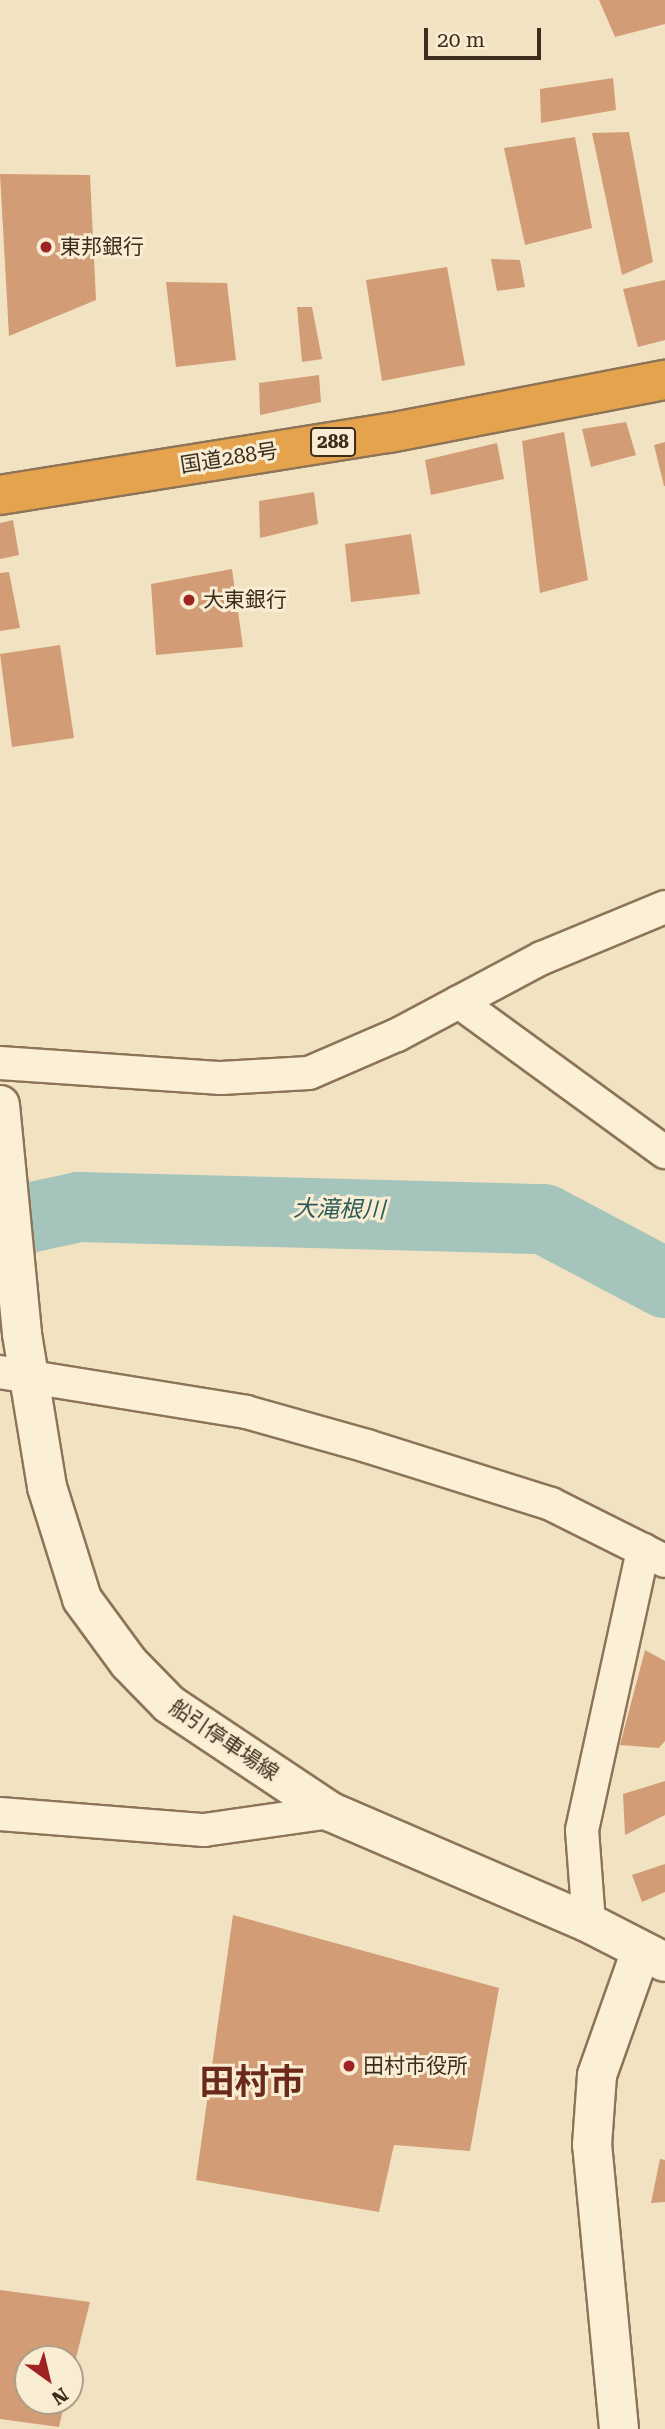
<!DOCTYPE html>
<html>
<head>
<meta charset="utf-8">
<style>
  body { margin:0 }
  #map { position:relative; width:665px; height:2429px; overflow:hidden; background:#f1e3c2; font-family:"Roboto Serif","Noto Sans JP",serif }
  div>[style] { position:absolute }
  [style*='--x'] { left:calc(var(--x)*1px); top:calc(var(--y)*1px); width:calc(var(--w)*1px); rotate:calc(var(--a)*1deg) }
  .river>* { height:70px; margin:-35px; padding:0 35px; transform-origin:35px; border-radius:35px; background:#a5c4bb }
  .building>* { inset:0; background:#d29c76 }
  .roads { filter:drop-shadow(2px 0 #8d7458) drop-shadow(-2px 0 #8d7458) drop-shadow(0 2px #8d7458) drop-shadow(0 -2px #8d7458) }
  .street>* { height:32px; margin:-16px; padding:0 16px; transform-origin:16px; border-radius:16px; background:#fbf0d6 }
  .secondary>* { height:38px; margin:-19px; padding:0 19px; transform-origin:19px; border-radius:19px; background:#fbf0d6 }
  .highway>* { height:38px; margin:-19px; padding:0 19px; transform-origin:19px; border-radius:19px; background:#e6a34d }
  .dots>* { width:19px; height:19px; translate:-50% -50%; box-sizing:border-box; border:4px solid #f8edd3; border-radius:50% }
  span { translate:-50% -50%; white-space:nowrap; text-align:center; line-height:1.15; -webkit-text-stroke:6px #f8edd3; paint-order:stroke }
  .shield-label span { padding:2px 5px; background:#f8edd3; border:2px solid; border-radius:5px; -webkit-text-stroke-width:0 }
  .shield-label { font-size:19px; color:#3c2c1d; font-weight:700 }
  .poi-label { font-size:21px; color:#3c2c1d }
  .left { translate:0 -50%; text-align:left }
  .street-label { font-size:21px; color:#3c2c1d }
  .water-label { font-size:23px; color:#2b5c59; font-style:italic }
  .town-label { font-size:35px; color:#6b2a19; font-weight:700 }
  .north { position:absolute; left:14px; top:2345px; width:70px; height:70px; box-sizing:border-box; background:#f8edd3; border:2px solid #ada08a; border-radius:50%; rotate:146deg; font-size:19px; font-weight:700; line-height:28px; text-align:center; color:#3c2c1d }
  .north::after { content:''; display:block; margin:auto; width:24px; height:32px; background:#a02324; clip-path:polygon(50% 0,100% 100%,50% 72%,0 100%) }
  .scale { position:absolute; left:424px; top:28px; width:117px; height:32px; box-sizing:border-box; border:4px solid #3c2c1d; border-top:0; padding-left:9px; font-size:21px; line-height:24px; white-space:nowrap; color:#3c2c1d; -webkit-text-stroke:5px #f8edd3; paint-order:stroke }
</style>
</head>
<body>
<div id="map">
  <div class="river">
    <i style="--x:0;--y:1224;--w:81;--a:-12.1"></i>
    <i style="--x:79;--y:1207;--w:465;--a:1.5"></i>
    <i style="--x:544;--y:1219;--w:137;--a:27.9"></i>
  </div>
  <div class="building">
    <i style="clip-path:polygon(599px 0,665px 0,665px 24px,615px 37px)"></i>
    <i style="clip-path:polygon(613px 78px,616px 110px,541px 123px,540px 89px)"></i>
    <i style="clip-path:polygon(629px 132px,653px 262px,622px 275px,592px 133px)"></i>
    <i style="clip-path:polygon(575px 137px,592px 228px,525px 245px,504px 148px)"></i>
    <i style="clip-path:polygon(0 174px,90px 175px,96px 300px,9px 336px)"></i>
    <i style="clip-path:polygon(491px 259px,520px 260px,525px 287px,497px 291px)"></i>
    <i style="clip-path:polygon(447px 267px,465px 365px,382px 381px,366px 280px)"></i>
    <i style="clip-path:polygon(665px 280px,665px 340px,638px 347px,623px 289px)"></i>
    <i style="clip-path:polygon(166px 282px,227px 283px,236px 360px,176px 367px)"></i>
    <i style="clip-path:polygon(297px 307px,312px 307px,322px 359px,302px 362px)"></i>
    <i style="clip-path:polygon(319px 375px,321px 402px,260px 415px,259px 383px)"></i>
    <i style="clip-path:polygon(626px 422px,636px 455px,591px 467px,582px 429px)"></i>
    <i style="clip-path:polygon(564px 432px,588px 580px,540px 593px,522px 441px)"></i>
    <i style="clip-path:polygon(665px 442px,665px 486px,664px 486px,654px 445px)"></i>
    <i style="clip-path:polygon(497px 443px,504px 479px,431px 495px,425px 460px)"></i>
    <i style="clip-path:polygon(314px 492px,318px 524px,260px 538px,259px 501px)"></i>
    <i style="clip-path:polygon(13px 520px,19px 555px,0 559px,0 523px)"></i>
    <i style="clip-path:polygon(411px 534px,420px 594px,351px 602px,345px 544px)"></i>
    <i style="clip-path:polygon(232px 569px,243px 647px,156px 655px,151px 584px)"></i>
    <i style="clip-path:polygon(9px 572px,20px 628px,0 631px,0 573px)"></i>
    <i style="clip-path:polygon(60px 645px,74px 738px,12px 747px,0 654px)"></i>
    <i style="clip-path:polygon(645px 1650px,665px 1661px,665px 1741px,659px 1748px,620px 1745px)"></i>
    <i style="clip-path:polygon(665px 1781px,665px 1815px,625px 1835px,623px 1794px)"></i>
    <i style="clip-path:polygon(665px 1864px,665px 1892px,642px 1902px,632px 1875px)"></i>
    <i style="clip-path:polygon(233px 1915px,499px 1988px,470px 2151px,394px 2145px,379px 2212px,196px 2180px)"></i>
    <i style="clip-path:polygon(660px 2159px,665px 2160px,665px 2202px,651px 2203px)"></i>
    <i style="clip-path:polygon(0 2290px,90px 2302px,71px 2378px,70px 2359px,28px 2359px,28px 2401px,65px 2401px,59px 2427px,0 2419px)"></i>
  </div>
  <div class="roads">
    <div class="street">
      <i style="--x:459;--y:1002;--w:255;--a:36.1"></i>
      <i style="--x:0;--y:1063;--w:222;--a:3.9"></i>
      <i style="--x:221;--y:1078;--w:88;--a:-3.3"></i>
      <i style="--x:309;--y:1073;--w:96;--a:-23.4"></i>
      <i style="--x:397;--y:1035;--w:164;--a:-28"></i>
      <i style="--x:542;--y:958;--w:133;--a:-22.5"></i>
      <i style="--x:0;--y:1372;--w:249;--a:9.2"></i>
      <i style="--x:246;--y:1412;--w:126;--a:15.7"></i>
      <i style="--x:367;--y:1446;--w:193;--a:17.5"></i>
      <i style="--x:551;--y:1504;--w:127;--a:26.6"></i>
      <i style="--x:0;--y:1814;--w:205;--a:4.5"></i>
      <i style="--x:204;--y:1830;--w:128;--a:-8.1"></i>
      <i style="--x:589;--y:1923;--w:93;--a:-94.3"></i>
      <i style="--x:582;--y:1830;--w:287;--a:-77.7"></i>
    </div>
    <div class="secondary">
      <i style="--x:0;--y:1105;--w:230;--a:84.5"></i>
      <i style="--x:22;--y:1334;--w:155;--a:80.7"></i>
      <i style="--x:47;--y:1487;--w:117;--a:72.6"></i>
      <i style="--x:82;--y:1599;--w:79;--a:53.7"></i>
      <i style="--x:129;--y:1663;--w:57;--a:45.7"></i>
      <i style="--x:169;--y:1704;--w:195;--a:33.7"></i>
      <i style="--x:331;--y:1812;--w:281;--a:23.3"></i>
      <i style="--x:589;--y:1923;--w:85;--a:27.2"></i>
      <i style="--x:619;--y:2429;--w:285;--a:-95.4"></i>
      <i style="--x:592;--y:2145;--w:70;--a:-85.9"></i>
      <i style="--x:597;--y:2075;--w:132;--a:-70.5"></i>
    </div>
    <div class="highway">
      <i style="--x:0;--y:495;--w:394;--a:-9.1"></i>
      <i style="--x:389;--y:433;--w:281;--a:-10.9"></i>
    </div>
  </div>
  <div class="dots">
    <i style="left:46px;top:247px;background:#a02324"></i>
    <i style="left:189px;top:600px;background:#a02324"></i>
    <i style="left:349px;top:2066px;background:#a02324"></i>
  </div>
  <div class="shield-label">
    <span style="left:333px;top:442px">288</span>
  </div>
  <div class="poi-label">
    <span class="left" style="left:60px;top:247px">東邦銀行</span>
    <span class="left" style="left:203px;top:600px">大東銀行</span>
    <span class="left" style="left:363px;top:2066px">田村市役所</span>
  </div>
  <div class="street-label">
    <span style="left:229px;top:458px;rotate:-9deg">国道288号</span>
    <span style="left:224px;top:1740px;rotate:34deg">船引停車場線</span>
  </div>
  <div class="water-label">
    <span style="left:339px;top:1210px;rotate:1deg">大滝根川</span>
  </div>
  <div class="town-label">
    <span style="left:252px;top:2083px">田村市</span>
  </div>
  <div class="north">N</div>
  <div class="scale">20 m</div>
</div>
</body>
</html>
